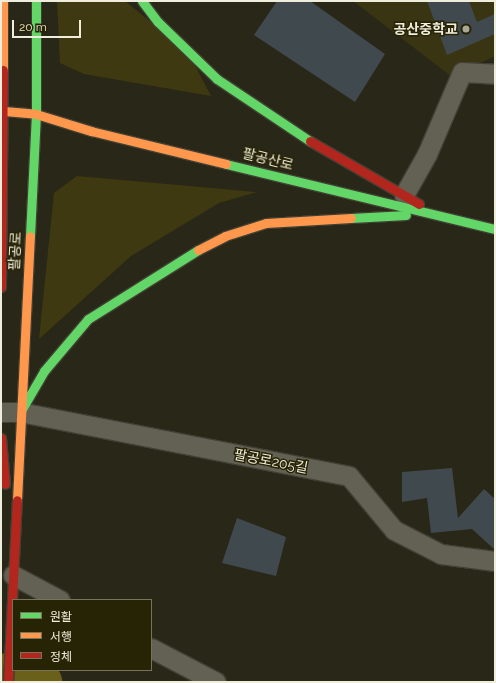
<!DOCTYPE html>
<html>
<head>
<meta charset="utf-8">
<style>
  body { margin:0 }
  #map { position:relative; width:496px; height:683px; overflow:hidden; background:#292717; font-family:Raleway,"Noto Sans KR",sans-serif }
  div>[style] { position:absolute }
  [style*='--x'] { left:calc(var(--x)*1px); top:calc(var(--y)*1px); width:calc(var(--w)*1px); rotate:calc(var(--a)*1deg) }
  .built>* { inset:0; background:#393411 }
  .green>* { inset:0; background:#3f3911 }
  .river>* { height:41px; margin:-20.5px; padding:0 20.5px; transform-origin:20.5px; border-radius:20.5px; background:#6a601a }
  .building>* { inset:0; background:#40494e }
  .roads { filter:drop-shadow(1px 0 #424034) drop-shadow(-1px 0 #424034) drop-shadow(0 1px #424034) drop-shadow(0 -1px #424034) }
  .street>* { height:19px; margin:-9.5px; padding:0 9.5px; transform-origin:9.5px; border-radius:9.5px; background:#626154 }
  .fast>* { height:9px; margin:-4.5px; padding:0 4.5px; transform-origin:4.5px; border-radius:4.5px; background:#63d668 }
  .slow>* { height:9px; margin:-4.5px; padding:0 4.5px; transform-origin:4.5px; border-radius:4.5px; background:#ff974d }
  .jam>* { height:9px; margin:-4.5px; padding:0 4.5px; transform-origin:4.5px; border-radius:4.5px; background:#b3261e }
  .dots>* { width:11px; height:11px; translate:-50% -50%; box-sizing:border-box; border:2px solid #272305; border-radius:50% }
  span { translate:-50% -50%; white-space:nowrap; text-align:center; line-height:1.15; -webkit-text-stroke:3px #272305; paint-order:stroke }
  .poi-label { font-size:14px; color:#efeddb; font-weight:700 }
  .right { translate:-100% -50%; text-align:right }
  .street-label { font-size:14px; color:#efeddb }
  .frame { position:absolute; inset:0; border:2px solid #efeddb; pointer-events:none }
  .legend { position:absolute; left:12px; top:599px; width:140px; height:72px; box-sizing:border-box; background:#272305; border:1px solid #77745b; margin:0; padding:5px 7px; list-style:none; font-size:12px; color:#efeddb }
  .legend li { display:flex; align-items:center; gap:8px; height:20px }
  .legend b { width:20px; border:1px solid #77745b }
  .scale { position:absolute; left:12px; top:20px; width:69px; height:18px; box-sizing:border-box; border:2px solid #efeddb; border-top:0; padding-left:5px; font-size:12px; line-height:14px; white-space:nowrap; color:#efeddb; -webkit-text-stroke:3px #272305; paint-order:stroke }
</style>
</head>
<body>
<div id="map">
  <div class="built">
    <i style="clip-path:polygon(353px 1px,495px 1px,495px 56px,452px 77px)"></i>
  </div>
  <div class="green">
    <i style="clip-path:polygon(57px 1px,125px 1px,188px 52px,211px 96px,84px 74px,60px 63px)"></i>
    <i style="clip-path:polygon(77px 176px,257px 192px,219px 203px,131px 256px,39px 339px,54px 193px)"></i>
  </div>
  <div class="river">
    <i style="--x:14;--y:670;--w:30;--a:24"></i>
  </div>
  <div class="building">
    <i style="clip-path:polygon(277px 1px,310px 1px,385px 54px,355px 102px,254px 35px)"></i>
    <i style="clip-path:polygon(427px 1px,469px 1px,477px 22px,495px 14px,495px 34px,447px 55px)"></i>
    <i style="clip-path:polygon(452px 468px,458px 518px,484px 489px,495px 499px,495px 550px,472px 529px,431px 533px,427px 498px,402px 502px,402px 472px)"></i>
    <i style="clip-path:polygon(237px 518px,286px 537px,276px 576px,222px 563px)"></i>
  </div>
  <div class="roads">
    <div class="street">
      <i style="--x:404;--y:195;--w:47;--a:-60.7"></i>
      <i style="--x:427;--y:154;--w:89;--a:-66.9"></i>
      <i style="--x:462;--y:72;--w:33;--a:3"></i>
      <i style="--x:1;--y:412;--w:19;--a:0"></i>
      <i style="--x:20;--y:412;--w:335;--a:11"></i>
      <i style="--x:349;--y:476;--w:70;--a:50.2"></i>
      <i style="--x:394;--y:530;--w:53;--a:27.1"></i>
      <i style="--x:441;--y:554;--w:54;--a:7.4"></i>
      <i style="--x:13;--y:575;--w:53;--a:28"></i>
      <i style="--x:151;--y:648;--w:73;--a:27.6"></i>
    </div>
    <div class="fast">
      <i style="--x:142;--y:1;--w:26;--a:53"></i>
      <i style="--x:158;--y:22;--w:82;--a:44"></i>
      <i style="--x:217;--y:79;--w:112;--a:33.7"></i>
      <i style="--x:226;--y:164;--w:277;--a:13.6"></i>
      <i style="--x:351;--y:218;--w:55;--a:-3.1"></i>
      <i style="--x:30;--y:236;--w:122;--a:-87.2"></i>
      <i style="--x:36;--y:114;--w:113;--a:-90"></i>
      <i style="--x:22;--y:409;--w:44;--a:-59.9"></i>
      <i style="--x:44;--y:371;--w:68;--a:-49.8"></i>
      <i style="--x:88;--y:319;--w:130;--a:-32.1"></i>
    </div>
    <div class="slow">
      <i style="--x:3;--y:70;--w:69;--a:-90"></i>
      <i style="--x:4;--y:111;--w:32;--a:5"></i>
      <i style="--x:36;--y:114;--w:58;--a:17.2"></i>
      <i style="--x:91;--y:131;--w:139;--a:13.7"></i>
      <i style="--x:198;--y:250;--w:30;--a:-27"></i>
      <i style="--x:225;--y:236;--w:43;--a:-17.6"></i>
      <i style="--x:266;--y:223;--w:85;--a:-3.4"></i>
      <i style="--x:17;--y:500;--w:264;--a:-87.2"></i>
    </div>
    <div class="jam">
      <i style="--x:310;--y:141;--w:126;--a:30"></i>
      <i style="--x:1;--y:287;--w:217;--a:-89.5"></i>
      <i style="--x:1;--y:438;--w:46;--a:85"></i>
      <i style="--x:8;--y:682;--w:182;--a:-87.2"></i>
    </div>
  </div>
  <div class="dots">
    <i style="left:466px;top:29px;background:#aaa896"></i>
  </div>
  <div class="poi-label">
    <span class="right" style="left:458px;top:29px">공산중학교</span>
  </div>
  <div class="street-label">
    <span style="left:268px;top:159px;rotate:14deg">팔공산로</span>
    <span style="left:15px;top:251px;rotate:-87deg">팔공로</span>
    <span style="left:271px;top:461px;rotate:11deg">팔공로205길</span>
  </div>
  <div class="frame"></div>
  <ul class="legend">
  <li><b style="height:5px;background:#63d668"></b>원활</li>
  <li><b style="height:5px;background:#ff974d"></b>서행</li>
  <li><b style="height:5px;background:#b3261e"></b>정체</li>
  </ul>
  <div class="scale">20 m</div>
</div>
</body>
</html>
